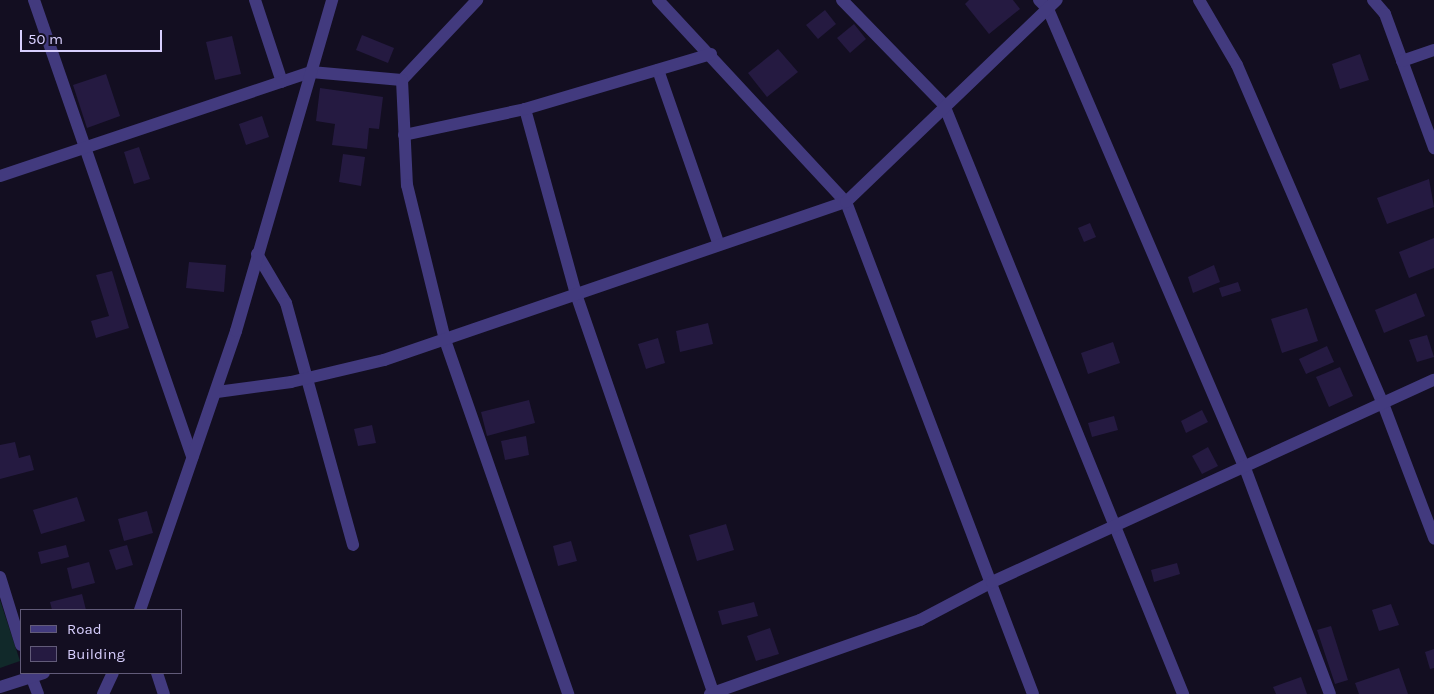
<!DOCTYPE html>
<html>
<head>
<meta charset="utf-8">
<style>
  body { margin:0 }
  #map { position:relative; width:1434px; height:694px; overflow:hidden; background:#130e21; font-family:Karla,sans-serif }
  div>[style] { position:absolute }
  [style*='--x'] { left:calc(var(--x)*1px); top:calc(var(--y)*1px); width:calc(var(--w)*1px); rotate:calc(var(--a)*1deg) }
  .green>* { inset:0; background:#11292a }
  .building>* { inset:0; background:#251a41 }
  .minor>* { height:12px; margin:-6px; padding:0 6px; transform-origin:6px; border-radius:6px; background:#423a7e }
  span { translate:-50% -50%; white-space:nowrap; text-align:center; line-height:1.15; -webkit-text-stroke:4px #130e21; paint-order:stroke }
  .legend { position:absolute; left:20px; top:609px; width:162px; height:65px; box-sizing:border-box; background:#130e21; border:1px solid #625b79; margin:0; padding:6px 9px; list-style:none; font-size:15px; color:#d8cffe }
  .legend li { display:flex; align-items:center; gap:10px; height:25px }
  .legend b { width:25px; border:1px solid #625b79 }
  .scale { position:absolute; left:20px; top:30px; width:142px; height:22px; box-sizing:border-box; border:2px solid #d8cffe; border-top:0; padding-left:6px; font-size:15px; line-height:18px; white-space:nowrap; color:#d8cffe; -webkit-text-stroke:4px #130e21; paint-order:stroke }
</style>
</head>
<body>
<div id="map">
  <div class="green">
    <i style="clip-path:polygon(0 600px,20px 661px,0 668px)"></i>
  </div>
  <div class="building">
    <i style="clip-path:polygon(969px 0,1013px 0,1020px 9px,989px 34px,965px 4px)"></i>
    <i style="clip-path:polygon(825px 10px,836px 24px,818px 39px,806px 25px)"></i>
    <i style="clip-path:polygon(854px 24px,866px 39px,850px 53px,837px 38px)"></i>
    <i style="clip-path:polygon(362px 35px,394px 48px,388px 63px,356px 50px)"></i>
    <i style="clip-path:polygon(232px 36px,241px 74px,215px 80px,206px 42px)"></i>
    <i style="clip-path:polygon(778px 49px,798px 72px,767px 97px,748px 73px)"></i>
    <i style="clip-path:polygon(1360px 54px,1369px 80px,1340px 89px,1332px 64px)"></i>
    <i style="clip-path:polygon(106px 74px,120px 116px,87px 128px,73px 85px)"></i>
    <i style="clip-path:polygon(320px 88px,383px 97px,379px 129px,369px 128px,367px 149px,332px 145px,335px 124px,316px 121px)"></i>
    <i style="clip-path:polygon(262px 116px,269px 137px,246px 145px,239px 124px)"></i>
    <i style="clip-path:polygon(139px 147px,150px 179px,134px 184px,124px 152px)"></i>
    <i style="clip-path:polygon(343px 154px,365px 157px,361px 186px,339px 182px)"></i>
    <i style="clip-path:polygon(1429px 179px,1434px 207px,1387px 224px,1377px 198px)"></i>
    <i style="clip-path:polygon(1090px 223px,1096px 237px,1084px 242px,1078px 228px)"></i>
    <i style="clip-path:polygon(1434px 238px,1434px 268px,1409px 278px,1399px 252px)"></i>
    <i style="clip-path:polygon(189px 262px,226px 265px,224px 292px,186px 288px)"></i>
    <i style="clip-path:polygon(1214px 265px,1220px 282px,1193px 293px,1188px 277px)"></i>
    <i style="clip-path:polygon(112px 271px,129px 328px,96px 338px,91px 321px,109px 316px,96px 275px)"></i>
    <i style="clip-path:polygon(1238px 282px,1241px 291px,1222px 297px,1219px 288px)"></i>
    <i style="clip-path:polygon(1416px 293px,1425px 316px,1384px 333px,1375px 310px)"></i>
    <i style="clip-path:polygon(1307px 308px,1318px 341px,1282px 353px,1271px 319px)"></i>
    <i style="clip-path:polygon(708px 323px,713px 344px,680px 352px,676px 331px)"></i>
    <i style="clip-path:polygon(1427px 335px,1434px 357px,1417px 362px,1409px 340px)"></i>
    <i style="clip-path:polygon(658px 338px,665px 363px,646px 369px,638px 344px)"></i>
    <i style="clip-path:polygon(1113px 342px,1120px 363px,1088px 374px,1081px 353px)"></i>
    <i style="clip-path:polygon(1327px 346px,1334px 362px,1306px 374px,1299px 359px)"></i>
    <i style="clip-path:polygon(1340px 367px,1353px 396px,1329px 407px,1316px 377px)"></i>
    <i style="clip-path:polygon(529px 400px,535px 423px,487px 436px,481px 412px)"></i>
    <i style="clip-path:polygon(1202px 410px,1208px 422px,1186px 433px,1181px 421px)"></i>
    <i style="clip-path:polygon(1114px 416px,1118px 430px,1092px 437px,1088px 423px)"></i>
    <i style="clip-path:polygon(372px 425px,376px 443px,358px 446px,354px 429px)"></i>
    <i style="clip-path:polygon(526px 436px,529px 455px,505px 460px,501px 441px)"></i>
    <i style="clip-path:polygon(15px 442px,19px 458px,30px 455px,34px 470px,0 479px,0 445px)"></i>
    <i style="clip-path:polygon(1208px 447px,1218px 466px,1202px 474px,1192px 456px)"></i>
    <i style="clip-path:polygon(77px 497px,85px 521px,41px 534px,33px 510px)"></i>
    <i style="clip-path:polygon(147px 511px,153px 533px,124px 541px,118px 519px)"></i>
    <i style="clip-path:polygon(726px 524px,734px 550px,697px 561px,689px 535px)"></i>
    <i style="clip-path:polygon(571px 541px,577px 561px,558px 566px,553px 546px)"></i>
    <i style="clip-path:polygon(66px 545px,69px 557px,41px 564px,38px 552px)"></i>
    <i style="clip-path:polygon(127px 545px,133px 565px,116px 570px,109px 550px)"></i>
    <i style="clip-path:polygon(89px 562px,95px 583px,72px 589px,67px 568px)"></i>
    <i style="clip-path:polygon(1177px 563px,1180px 574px,1154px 582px,1151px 570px)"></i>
    <i style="clip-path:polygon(82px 594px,86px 610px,52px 610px,50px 602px)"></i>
    <i style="clip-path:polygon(754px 602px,758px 616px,722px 625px,718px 611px)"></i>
    <i style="clip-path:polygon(1391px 604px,1399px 625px,1379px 631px,1372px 610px)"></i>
    <i style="clip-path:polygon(1331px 626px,1348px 680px,1335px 684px,1317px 630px)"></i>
    <i style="clip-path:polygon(770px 628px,779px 654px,756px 661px,747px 636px)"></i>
    <i style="clip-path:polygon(1434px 649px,1434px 668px,1430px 669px,1425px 652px)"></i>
    <i style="clip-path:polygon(1399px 668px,1408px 694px,1359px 694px,1355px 683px)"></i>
    <i style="clip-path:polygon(1301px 677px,1307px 694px,1276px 694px,1273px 687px)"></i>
  </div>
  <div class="minor">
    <i style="--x:34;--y:0;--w:484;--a:70.9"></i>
    <i style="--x:255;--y:0;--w:86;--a:71.8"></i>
    <i style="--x:658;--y:0;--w:276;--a:47.1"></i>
    <i style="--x:846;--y:202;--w:526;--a:69.19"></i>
    <i style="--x:842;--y:0;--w:146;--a:45.8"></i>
    <i style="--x:944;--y:105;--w:636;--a:67.91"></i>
    <i style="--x:1039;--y:0;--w:13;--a:45"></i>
    <i style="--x:1048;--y:9;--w:499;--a:66.8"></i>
    <i style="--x:1245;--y:468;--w:241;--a:69.4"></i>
    <i style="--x:1199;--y:0;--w:75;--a:59.7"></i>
    <i style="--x:1237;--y:65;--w:366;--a:66.7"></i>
    <i style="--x:1382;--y:401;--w:147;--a:69.2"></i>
    <i style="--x:1373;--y:0;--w:18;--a:49"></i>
    <i style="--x:1385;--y:14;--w:143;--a:69.9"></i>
    <i style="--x:1402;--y:61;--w:34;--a:-19"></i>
    <i style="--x:658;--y:70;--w:185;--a:70.8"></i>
    <i style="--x:402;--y:80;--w:110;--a:-46.8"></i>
    <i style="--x:525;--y:109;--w:192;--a:74.6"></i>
    <i style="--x:576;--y:294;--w:422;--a:71"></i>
    <i style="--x:404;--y:135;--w:124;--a:-12.1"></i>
    <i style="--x:525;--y:109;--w:194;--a:-16.5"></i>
    <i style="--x:0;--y:176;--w:328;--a:-18.5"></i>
    <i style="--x:311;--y:72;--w:91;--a:5"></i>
    <i style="--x:402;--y:80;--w:105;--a:87.3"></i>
    <i style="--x:407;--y:185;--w:160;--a:76.2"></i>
    <i style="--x:445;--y:340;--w:375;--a:70.8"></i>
    <i style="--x:257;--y:254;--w:57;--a:59.4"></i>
    <i style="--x:286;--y:303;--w:251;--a:74.5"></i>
    <i style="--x:217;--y:392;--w:75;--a:-7.7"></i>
    <i style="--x:291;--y:382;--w:96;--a:-13.3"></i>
    <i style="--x:384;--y:360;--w:488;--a:-18.9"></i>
    <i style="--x:846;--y:202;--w:292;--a:-43.8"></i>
    <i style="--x:0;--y:577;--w:71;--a:72.8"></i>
    <i style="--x:140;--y:610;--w:295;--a:-71"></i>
    <i style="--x:236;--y:331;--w:345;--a:-73.8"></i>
    <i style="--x:30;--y:673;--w:22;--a:69"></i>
    <i style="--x:157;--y:673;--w:22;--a:72"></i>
    <i style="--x:0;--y:687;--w:46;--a:-17.7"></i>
    <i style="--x:103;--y:694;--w:23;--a:-65"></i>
    <i style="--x:710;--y:694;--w:223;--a:-19.4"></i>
    <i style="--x:920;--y:620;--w:81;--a:-27.8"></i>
    <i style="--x:992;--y:582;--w:486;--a:-24.6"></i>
  </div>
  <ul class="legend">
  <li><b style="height:6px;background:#423a7e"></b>Road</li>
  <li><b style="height:14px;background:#251a41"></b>Building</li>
  </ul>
  <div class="scale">50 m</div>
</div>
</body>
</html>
